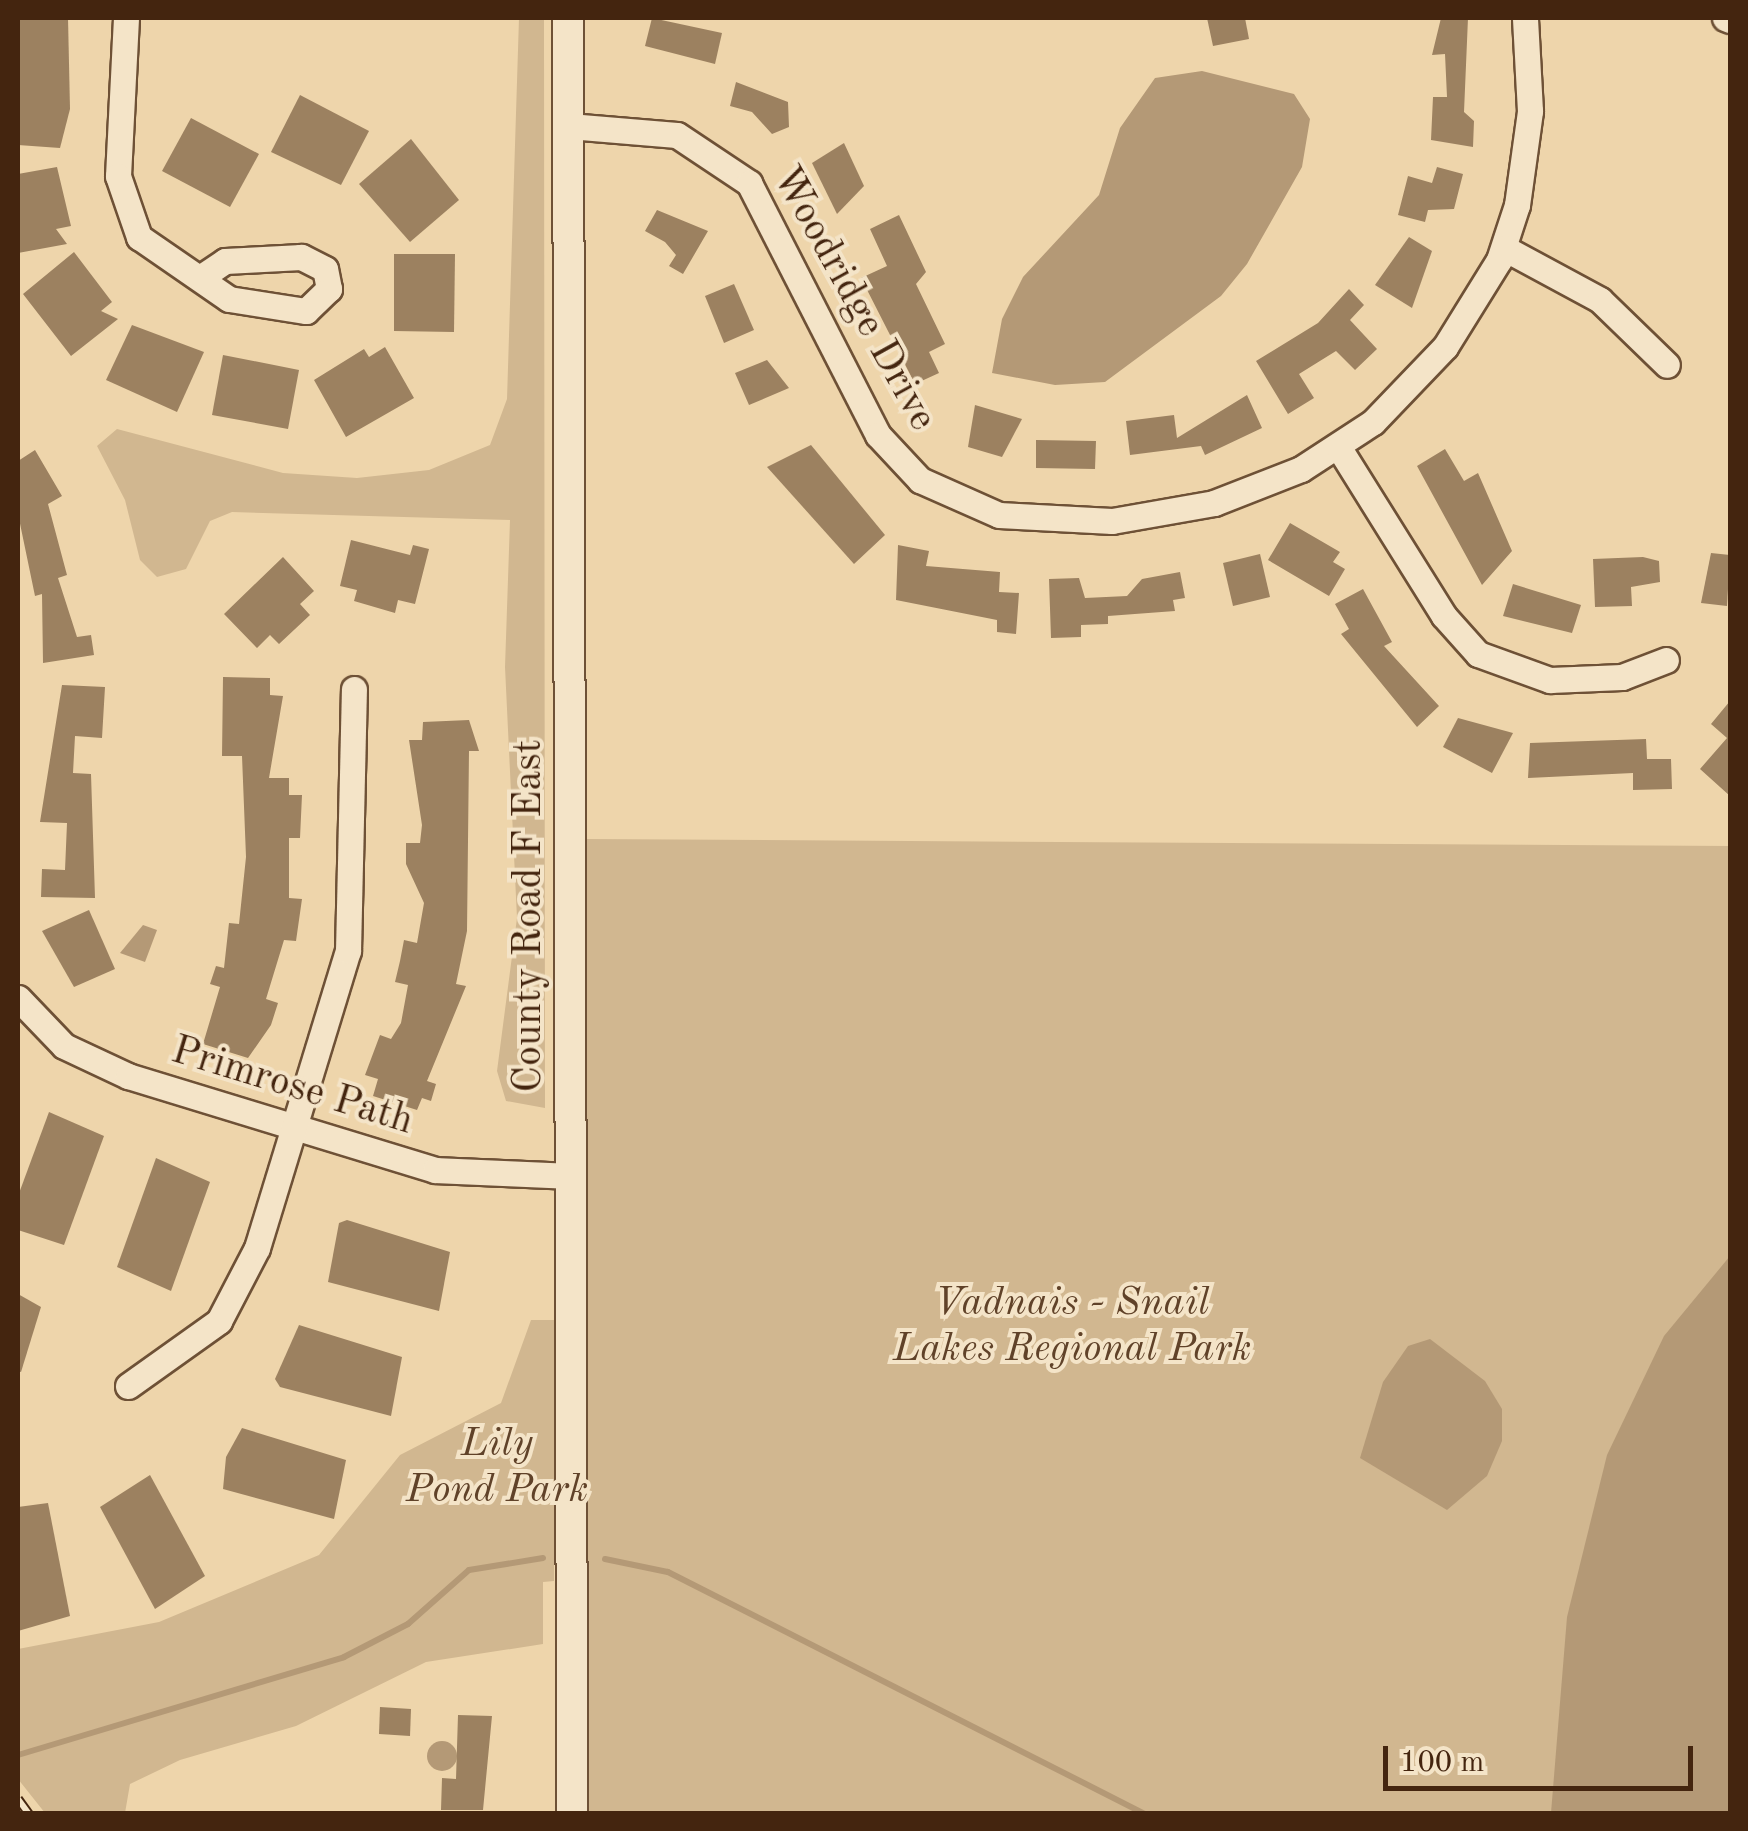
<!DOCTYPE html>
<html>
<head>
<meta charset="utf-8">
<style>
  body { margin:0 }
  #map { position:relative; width:1748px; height:1831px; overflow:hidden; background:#eed5ab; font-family:"Old Standard TT",serif }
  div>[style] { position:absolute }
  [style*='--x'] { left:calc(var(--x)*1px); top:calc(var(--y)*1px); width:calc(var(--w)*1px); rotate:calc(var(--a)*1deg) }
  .green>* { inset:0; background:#d1b790 }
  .water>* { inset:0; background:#b49976 }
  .round { border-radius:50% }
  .stream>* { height:6px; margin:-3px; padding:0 3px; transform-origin:3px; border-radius:3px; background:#b49976 }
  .building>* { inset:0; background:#9c8160 }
  .roads { filter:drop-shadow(2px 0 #6e5136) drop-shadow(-2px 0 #6e5136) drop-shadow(0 2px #6e5136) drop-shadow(0 -2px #6e5136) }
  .minor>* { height:25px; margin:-12.5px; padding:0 12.5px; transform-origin:12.5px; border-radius:12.5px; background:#f4e4c8 }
  .tertiary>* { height:30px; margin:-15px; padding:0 15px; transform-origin:15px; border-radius:15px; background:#f4e4c8 }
  .rail>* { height:10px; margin-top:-5px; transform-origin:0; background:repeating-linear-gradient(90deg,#f4e4c8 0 19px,#44250f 0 38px); box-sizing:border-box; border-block:2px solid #44250f }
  span { translate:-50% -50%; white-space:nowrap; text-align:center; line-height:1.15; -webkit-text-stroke:8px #f4e4c8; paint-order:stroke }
  .street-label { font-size:40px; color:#44250f }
  .park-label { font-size:40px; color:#604229; font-style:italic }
  .frame { position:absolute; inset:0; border:20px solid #44250f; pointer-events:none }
  .scale { position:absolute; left:1383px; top:1746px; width:310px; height:45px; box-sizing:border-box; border:5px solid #44250f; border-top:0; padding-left:12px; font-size:30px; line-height:35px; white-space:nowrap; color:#44250f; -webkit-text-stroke:8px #f4e4c8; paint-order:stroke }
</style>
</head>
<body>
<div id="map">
  <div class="green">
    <i style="clip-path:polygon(519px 18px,544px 18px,545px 1108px,506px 1101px,497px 1071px,517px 918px,505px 667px,510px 520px,232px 512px,210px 521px,186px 569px,157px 577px,140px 560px,125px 500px,97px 446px,117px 429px,283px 473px,357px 478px,429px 470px,490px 445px,507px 399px)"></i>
    <i style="clip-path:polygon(585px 839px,1730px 846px,1730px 1813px,586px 1813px)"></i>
    <i style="clip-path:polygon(531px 1320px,554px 1320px,554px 1581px,543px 1582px,543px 1644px,426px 1662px,296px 1726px,180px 1760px,130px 1784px,125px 1813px,45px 1813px,18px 1779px,18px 1649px,159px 1622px,319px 1555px,400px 1455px,501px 1403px)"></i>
  </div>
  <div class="water">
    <i style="clip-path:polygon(1202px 71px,1294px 94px,1310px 119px,1302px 167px,1247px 264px,1221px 296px,1105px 382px,1055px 385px,992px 373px,1002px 319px,1023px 277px,1099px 195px,1120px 128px,1155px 78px)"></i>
    <i style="clip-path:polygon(143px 925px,157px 930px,145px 962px,120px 953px)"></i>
    <i style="clip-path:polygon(1730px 1256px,1730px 1813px,1551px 1813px,1567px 1617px,1607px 1455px,1664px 1336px)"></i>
    <i style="clip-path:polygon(1430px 1339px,1485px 1381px,1502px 1409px,1502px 1441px,1487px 1476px,1447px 1510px,1360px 1458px,1383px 1382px,1408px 1346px)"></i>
    <i class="round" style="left:427px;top:1741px;width:30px;height:30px"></i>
  </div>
  <div class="stream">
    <i style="--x:605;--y:1559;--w:64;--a:11.7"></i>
    <i style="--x:668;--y:1572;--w:535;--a:26.9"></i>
    <i style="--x:18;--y:1755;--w:340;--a:-16.7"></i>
    <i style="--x:344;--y:1657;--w:72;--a:-27.3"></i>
    <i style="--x:408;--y:1624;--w:81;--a:-41.5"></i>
    <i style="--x:469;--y:1570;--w:75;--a:-9.2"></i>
  </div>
  <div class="building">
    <i style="clip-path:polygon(18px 18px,68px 18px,70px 109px,60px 148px,18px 145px)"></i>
    <i style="clip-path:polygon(652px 18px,722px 33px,715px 64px,645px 46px)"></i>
    <i style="clip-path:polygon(1207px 18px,1245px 18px,1249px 39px,1213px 46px)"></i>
    <i style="clip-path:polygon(1441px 18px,1468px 18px,1464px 112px,1474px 121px,1473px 147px,1431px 140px,1433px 97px,1447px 97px,1445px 54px,1432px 55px)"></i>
    <i style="clip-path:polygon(736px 82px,788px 102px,789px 127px,772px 134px,752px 112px,730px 106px)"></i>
    <i style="clip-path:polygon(300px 95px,369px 131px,341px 185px,271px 152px)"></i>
    <i style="clip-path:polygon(191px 118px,259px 154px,230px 207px,162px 171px)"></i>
    <i style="clip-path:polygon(411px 139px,459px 200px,410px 242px,359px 184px)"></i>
    <i style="clip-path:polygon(844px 143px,864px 186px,837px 214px,812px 163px)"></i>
    <i style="clip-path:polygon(57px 167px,71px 226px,56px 229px,67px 244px,18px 253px,18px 174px)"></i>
    <i style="clip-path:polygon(1437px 167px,1463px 174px,1454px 209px,1428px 210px,1425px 222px,1398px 215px,1408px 176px,1432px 183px)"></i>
    <i style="clip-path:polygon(657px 210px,708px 231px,683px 274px,669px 266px,676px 255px,665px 242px,645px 231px)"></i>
    <i style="clip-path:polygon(899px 215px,926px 272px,916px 284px,945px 344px,929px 352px,939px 373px,915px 384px,861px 278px,887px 266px,870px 229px)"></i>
    <i style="clip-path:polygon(1409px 237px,1432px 251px,1412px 308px,1375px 285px)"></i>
    <i style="clip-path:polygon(74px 252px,112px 302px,101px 311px,118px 319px,71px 356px,23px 294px)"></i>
    <i style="clip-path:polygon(394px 254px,455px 254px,454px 332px,394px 331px)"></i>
    <i style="clip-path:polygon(734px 284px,754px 330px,724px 343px,705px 296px)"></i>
    <i style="clip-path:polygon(1349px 289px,1364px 305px,1350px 320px,1377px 349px,1355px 370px,1336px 351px,1299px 374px,1314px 398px,1288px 414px,1256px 361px,1318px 323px)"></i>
    <i style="clip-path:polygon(132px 325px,204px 352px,177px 412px,106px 380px)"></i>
    <i style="clip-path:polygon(385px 347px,414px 398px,346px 437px,314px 380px,364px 349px,369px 357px)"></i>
    <i style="clip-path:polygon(223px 355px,299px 370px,288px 429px,212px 415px)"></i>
    <i style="clip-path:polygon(767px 360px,789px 388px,749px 405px,735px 373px)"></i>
    <i style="clip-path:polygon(1247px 395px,1262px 428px,1205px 455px,1201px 446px,1130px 455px,1126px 421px,1174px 415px,1177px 438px)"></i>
    <i style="clip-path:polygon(975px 405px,1022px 419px,1002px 457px,968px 447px)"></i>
    <i style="clip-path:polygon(1036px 440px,1096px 441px,1095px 469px,1036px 468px)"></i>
    <i style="clip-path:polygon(811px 445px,885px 535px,854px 564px,767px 467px)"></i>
    <i style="clip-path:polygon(1445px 449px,1464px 481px,1478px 473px,1512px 551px,1482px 585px,1417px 466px)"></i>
    <i style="clip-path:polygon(35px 450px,62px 496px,48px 504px,67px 575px,58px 578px,77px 637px,91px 635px,94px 655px,43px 663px,42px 594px,35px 596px,18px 514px,18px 461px)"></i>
    <i style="clip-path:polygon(1290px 523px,1340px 552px,1333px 562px,1345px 569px,1329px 596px,1268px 560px)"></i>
    <i style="clip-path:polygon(351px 540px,410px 555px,413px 545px,429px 549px,415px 604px,398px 600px,395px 613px,354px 601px,357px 590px,340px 586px)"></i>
    <i style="clip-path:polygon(898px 545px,929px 551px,926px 566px,1000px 572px,999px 592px,1019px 593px,1016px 634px,997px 632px,997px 620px,896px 600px)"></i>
    <i style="clip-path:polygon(1711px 553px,1730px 555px,1727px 606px,1701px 603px)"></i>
    <i style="clip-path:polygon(1260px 554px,1270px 597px,1233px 606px,1223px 563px)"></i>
    <i style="clip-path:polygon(283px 557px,314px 591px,300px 604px,310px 615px,279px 644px,270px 635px,257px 648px,224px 614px)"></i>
    <i style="clip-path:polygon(1643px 557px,1659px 561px,1660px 582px,1631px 587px,1632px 606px,1595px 607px,1593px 559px)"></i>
    <i style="clip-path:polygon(1180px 572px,1185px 598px,1173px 600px,1175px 611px,1108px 616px,1108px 624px,1081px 625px,1081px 637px,1051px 638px,1049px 579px,1079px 578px,1085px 598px,1127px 596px,1142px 579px)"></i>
    <i style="clip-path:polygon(1513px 584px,1581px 605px,1572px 633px,1503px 616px)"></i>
    <i style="clip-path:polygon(1363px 589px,1392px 642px,1384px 646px,1439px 706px,1417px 727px,1341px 634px,1349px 629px,1335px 604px)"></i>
    <i style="clip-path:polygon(223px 677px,270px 678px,270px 695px,283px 696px,269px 778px,289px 778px,289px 795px,302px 795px,300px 838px,289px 838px,289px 898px,302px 899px,296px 941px,284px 940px,266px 999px,278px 1003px,271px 1025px,248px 1058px,203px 1044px,220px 987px,210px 984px,216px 966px,224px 968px,229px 923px,239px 924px,246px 857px,242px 756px,222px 756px)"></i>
    <i style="clip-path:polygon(62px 685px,105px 687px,102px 738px,75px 736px,73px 773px,91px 774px,95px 898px,41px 897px,42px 869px,65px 870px,67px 823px,40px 822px)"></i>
    <i style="clip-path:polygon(1730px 701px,1730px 796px,1700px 769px,1727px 738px,1711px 724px)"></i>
    <i style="clip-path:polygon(1458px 718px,1513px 733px,1492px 773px,1443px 747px)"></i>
    <i style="clip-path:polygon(469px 720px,479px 751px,469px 751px,467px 931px,456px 984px,466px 986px,427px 1081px,436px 1084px,431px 1101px,422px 1098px,417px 1110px,373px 1096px,378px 1079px,365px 1075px,380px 1035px,391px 1039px,401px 1023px,408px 985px,395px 982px,400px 961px,404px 940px,417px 943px,424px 903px,406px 864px,406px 843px,420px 843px,422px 825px,409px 740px,422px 740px,423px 722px)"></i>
    <i style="clip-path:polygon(1646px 739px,1647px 759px,1671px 759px,1672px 789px,1633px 790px,1633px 773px,1528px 778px,1530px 743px)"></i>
    <i style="clip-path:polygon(89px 910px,115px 969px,74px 987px,42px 931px)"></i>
    <i style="clip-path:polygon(49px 1112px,104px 1136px,64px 1245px,18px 1230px,18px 1196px)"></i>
    <i style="clip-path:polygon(156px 1158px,210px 1182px,171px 1291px,117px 1267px)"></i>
    <i style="clip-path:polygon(347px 1220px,450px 1252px,439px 1311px,328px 1282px,339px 1223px)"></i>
    <i style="clip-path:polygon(18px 1294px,41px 1307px,21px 1372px,18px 1371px)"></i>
    <i style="clip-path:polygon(299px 1325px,402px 1357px,391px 1416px,280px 1387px,275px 1379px)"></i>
    <i style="clip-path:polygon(242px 1428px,346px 1460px,334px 1519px,223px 1489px,226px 1457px)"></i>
    <i style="clip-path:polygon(150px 1475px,205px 1576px,155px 1609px,100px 1507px)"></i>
    <i style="clip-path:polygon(48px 1503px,70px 1616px,18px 1631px,18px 1507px)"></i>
    <i style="clip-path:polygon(380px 1707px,411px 1709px,410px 1736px,379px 1734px)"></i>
    <i style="clip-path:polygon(458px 1715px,492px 1716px,483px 1810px,441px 1810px,442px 1778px,456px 1779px)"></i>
  </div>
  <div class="roads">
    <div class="minor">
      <i style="--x:126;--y:18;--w:158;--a:92.9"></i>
      <i style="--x:118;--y:176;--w:65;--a:71"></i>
      <i style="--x:139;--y:237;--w:109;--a:34.6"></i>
      <i style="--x:229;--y:299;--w:78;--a:8.9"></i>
      <i style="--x:306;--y:311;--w:32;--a:-44"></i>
      <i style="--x:329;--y:289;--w:20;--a:-101"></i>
      <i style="--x:325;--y:269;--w:27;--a:-153"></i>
      <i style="--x:301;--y:257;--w:76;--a:177"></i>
      <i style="--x:225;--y:261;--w:27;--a:146"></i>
      <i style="--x:1725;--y:18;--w:5;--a:22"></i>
      <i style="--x:569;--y:126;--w:108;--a:4.8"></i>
      <i style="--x:677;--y:135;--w:87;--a:33.7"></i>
      <i style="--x:749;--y:183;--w:283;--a:62.9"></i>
      <i style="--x:878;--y:435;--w:62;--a:47"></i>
      <i style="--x:920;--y:480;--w:86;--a:23.9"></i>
      <i style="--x:999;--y:515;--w:113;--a:3"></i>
      <i style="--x:1112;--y:521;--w:104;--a:-10"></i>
      <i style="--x:1214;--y:503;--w:93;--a:-21.3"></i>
      <i style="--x:1301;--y:469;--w:86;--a:-33.1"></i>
      <i style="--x:1373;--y:422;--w:104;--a:-46.2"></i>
      <i style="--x:1445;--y:347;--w:102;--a:-58.2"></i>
      <i style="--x:1499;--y:260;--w:58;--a:-71.9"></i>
      <i style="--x:1517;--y:205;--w:95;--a:-82.1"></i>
      <i style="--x:1530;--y:111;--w:93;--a:-93.1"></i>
      <i style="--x:1504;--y:248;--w:109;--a:28.4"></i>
      <i style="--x:1600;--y:300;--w:93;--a:44.1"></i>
      <i style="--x:1339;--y:448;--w:198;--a:58"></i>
      <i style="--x:1444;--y:616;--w:51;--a:48.2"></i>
      <i style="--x:1478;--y:654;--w:77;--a:19.9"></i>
      <i style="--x:1550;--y:680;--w:72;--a:-2.4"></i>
      <i style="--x:1622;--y:677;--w:47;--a:-21.1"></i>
      <i style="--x:18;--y:998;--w:66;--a:46.2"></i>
      <i style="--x:64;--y:1046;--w:71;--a:25.1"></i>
      <i style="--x:128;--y:1076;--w:321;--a:17"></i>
      <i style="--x:435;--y:1170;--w:136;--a:2.5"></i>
      <i style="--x:128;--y:1386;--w:112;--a:-35.5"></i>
      <i style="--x:219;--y:1321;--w:82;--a:-62.5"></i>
      <i style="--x:257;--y:1248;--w:311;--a:-73"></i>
      <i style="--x:348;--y:951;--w:262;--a:-88.7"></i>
    </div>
    <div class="tertiary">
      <i style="--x:568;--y:18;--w:1796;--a:89.87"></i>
    </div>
  </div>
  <div class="rail">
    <i style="--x:18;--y:1799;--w:19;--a:54"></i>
  </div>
  <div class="street-label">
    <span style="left:853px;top:299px;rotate:61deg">Woodridge Drive</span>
    <span style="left:530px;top:916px;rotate:-90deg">County Road F East</span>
    <span style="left:292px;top:1087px;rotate:17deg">Primrose Path</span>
  </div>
  <div class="park-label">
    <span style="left:1072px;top:1327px">Vadnais - Snail<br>Lakes Regional Park</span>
    <span style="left:497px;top:1468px">Lily<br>Pond Park</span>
  </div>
  <div class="frame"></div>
  <div class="scale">100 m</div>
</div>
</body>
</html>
